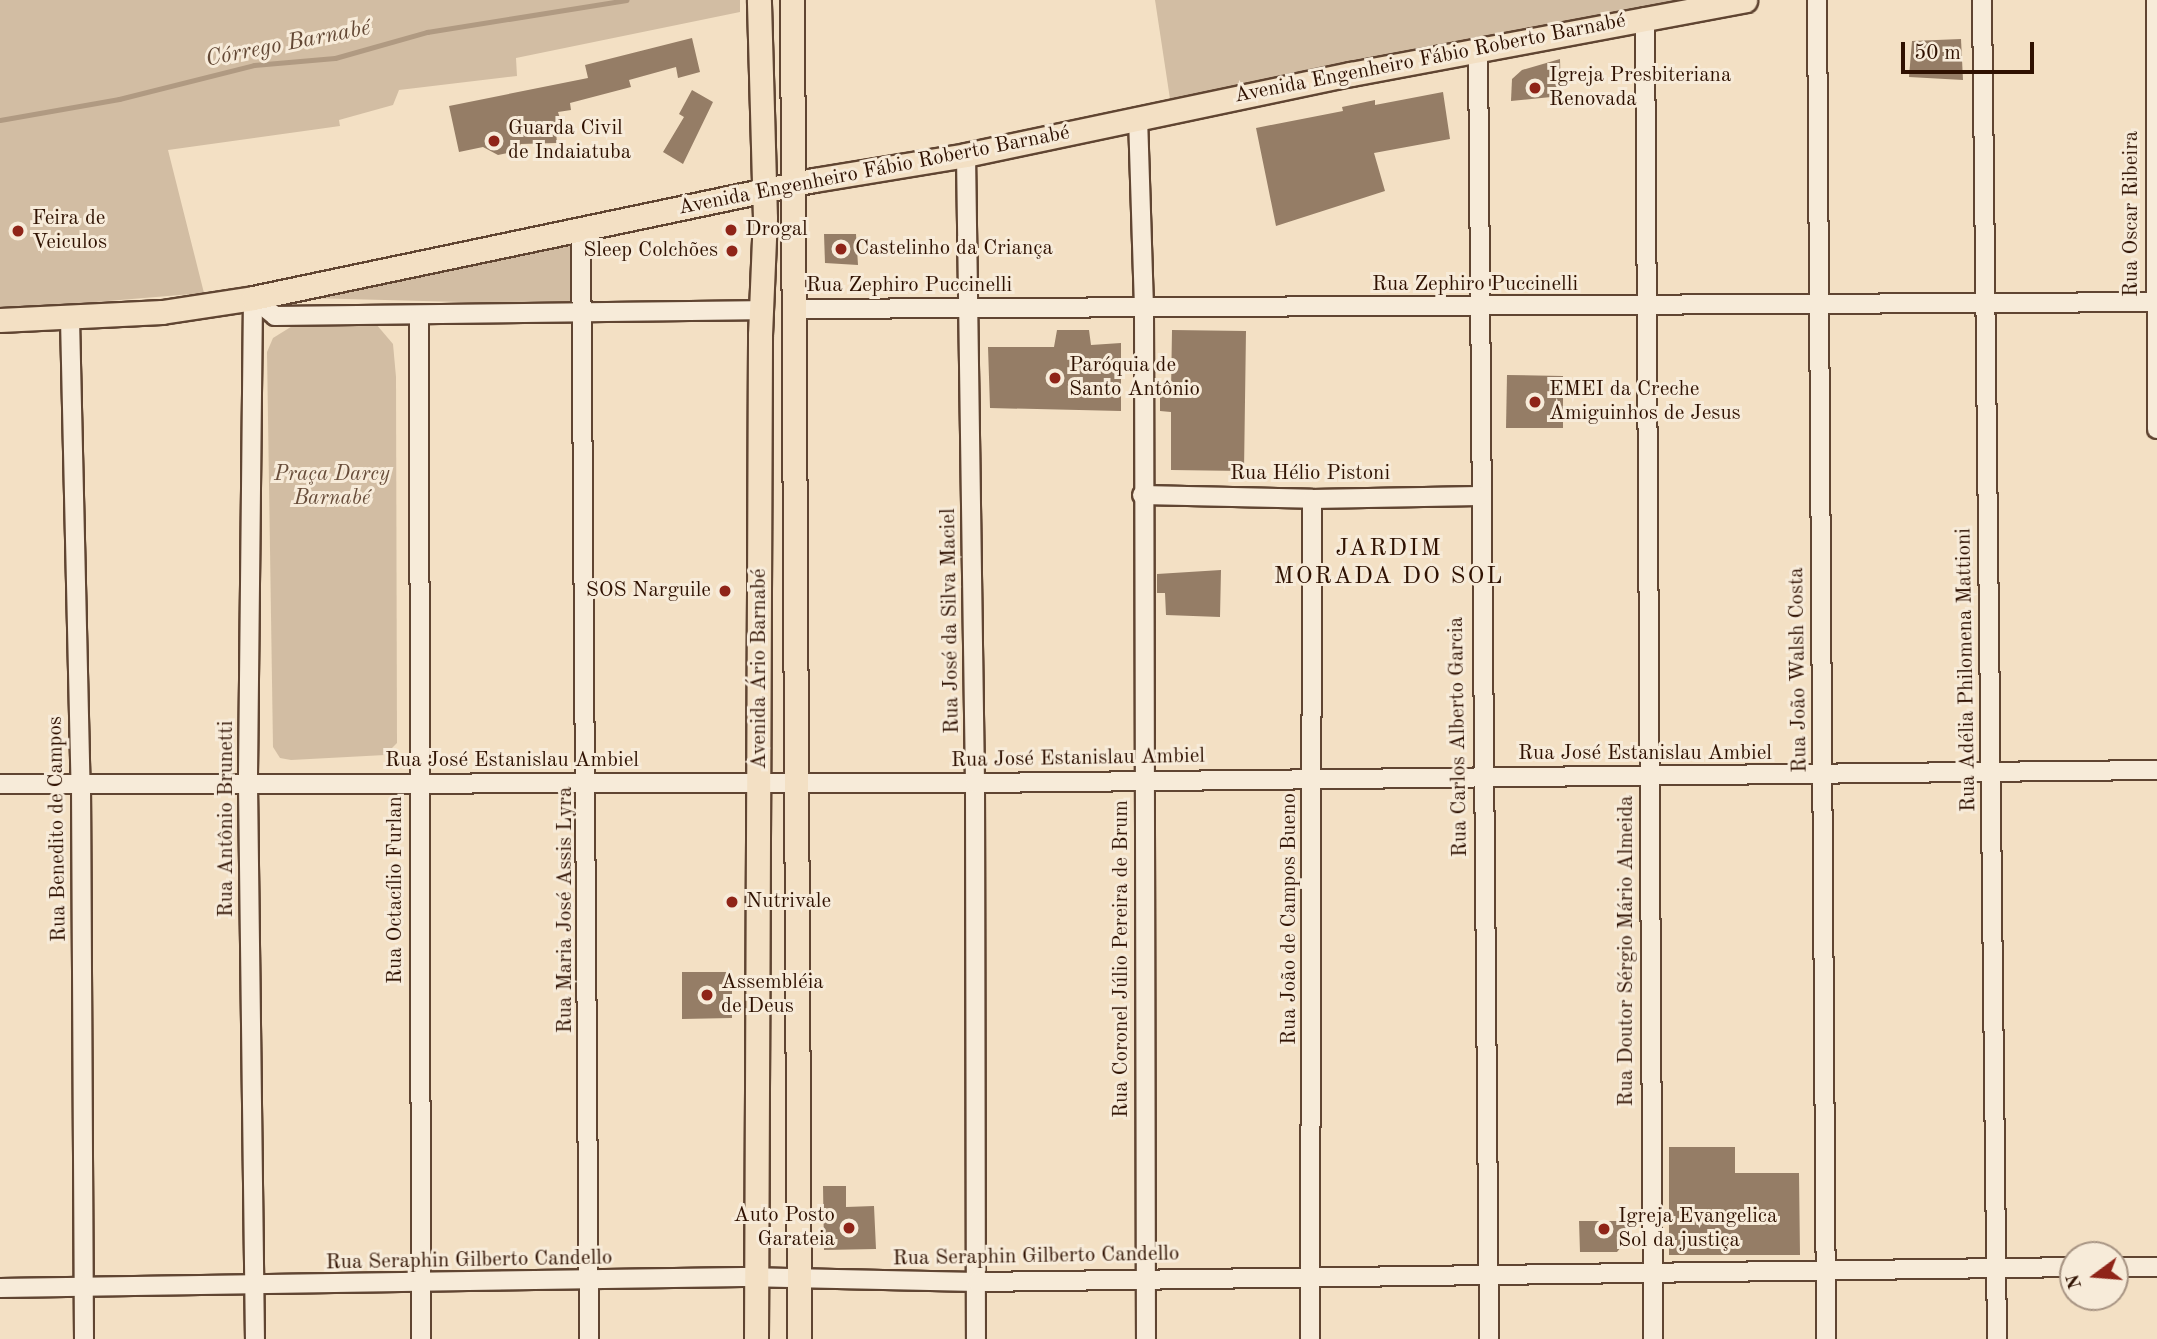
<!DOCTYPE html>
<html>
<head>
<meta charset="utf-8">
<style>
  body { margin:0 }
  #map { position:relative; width:2157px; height:1339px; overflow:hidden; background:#f3e0c4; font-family:"Old Standard TT",serif }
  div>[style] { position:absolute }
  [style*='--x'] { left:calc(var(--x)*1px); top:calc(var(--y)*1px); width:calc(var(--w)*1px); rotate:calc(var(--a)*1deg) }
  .green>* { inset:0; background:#d2bda3 }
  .stream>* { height:5px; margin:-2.5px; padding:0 2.5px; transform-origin:2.5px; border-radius:2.5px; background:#b09a82 }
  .building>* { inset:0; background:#957d66 }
  .roads { filter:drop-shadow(2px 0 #604532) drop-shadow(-2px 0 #604532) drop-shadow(0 2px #604532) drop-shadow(0 -2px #604532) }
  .minor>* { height:18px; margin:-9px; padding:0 9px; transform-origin:9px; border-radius:9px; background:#f7ebd9 }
  .major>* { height:23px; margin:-11.5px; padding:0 11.5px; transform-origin:11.5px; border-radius:11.5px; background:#f3e0c4 }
  .dots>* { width:19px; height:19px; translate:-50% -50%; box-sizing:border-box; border:4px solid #f7ebd9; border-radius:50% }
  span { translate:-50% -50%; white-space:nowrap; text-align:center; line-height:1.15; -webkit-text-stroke:6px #f7ebd9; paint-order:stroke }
  .street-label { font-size:21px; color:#2f1101 }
  .poi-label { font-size:21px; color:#2f1101 }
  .left { translate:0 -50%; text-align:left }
  .right { translate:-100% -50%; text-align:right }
  .park-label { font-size:21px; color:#684d3a; font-style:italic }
  .water-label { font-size:23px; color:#634835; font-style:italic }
  .quarter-label { font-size:24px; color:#2f1101; letter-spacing:2px }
  .north { position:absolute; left:2059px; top:1241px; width:70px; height:70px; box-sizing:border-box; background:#f7ebd9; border:2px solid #a79483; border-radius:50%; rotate:254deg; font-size:19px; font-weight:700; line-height:28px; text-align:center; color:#2f1101 }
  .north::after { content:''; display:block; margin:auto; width:24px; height:32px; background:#8f2418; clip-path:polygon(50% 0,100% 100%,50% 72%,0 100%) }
  .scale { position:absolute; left:1901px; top:42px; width:133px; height:32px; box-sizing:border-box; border:4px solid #2f1101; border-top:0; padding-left:9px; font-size:21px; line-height:24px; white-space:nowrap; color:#2f1101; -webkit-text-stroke:5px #f7ebd9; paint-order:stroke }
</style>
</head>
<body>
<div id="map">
  <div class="green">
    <i style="clip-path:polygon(0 0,740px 0,740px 12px,516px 58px,517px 76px,399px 90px,393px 105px,339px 120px,340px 126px,168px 150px,204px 293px,0 310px)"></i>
    <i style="clip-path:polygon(1155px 0,1679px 0,1170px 99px)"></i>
    <i style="clip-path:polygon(573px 240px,573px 305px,307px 298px,393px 281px)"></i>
    <i style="clip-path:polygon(376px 324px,393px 344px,396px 377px,397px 743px,385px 755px,291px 760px,280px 758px,273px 747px,267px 352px,273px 338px,294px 325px)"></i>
  </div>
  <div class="stream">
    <i style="--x:0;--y:120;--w:121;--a:-10"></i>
    <i style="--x:119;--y:99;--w:139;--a:-14.1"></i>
    <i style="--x:254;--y:65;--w:81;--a:-4.9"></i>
    <i style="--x:335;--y:58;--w:96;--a:-15.8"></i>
    <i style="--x:427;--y:32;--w:202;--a:-9.1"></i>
  </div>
  <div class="building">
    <i style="clip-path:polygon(692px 38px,700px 72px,678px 78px,676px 67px,629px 80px,631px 87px,570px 103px,571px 110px,558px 112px,563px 128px,556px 132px,557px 143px,521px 144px,513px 152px,498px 155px,483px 147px,459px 152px,449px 106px,588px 78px,585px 65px)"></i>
    <i style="clip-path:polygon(1961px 39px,1963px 80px,1909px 77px,1912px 41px)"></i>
    <i style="clip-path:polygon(1560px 59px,1561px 96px,1511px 101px,1512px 79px,1522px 70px)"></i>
    <i style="clip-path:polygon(692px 90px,713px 102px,683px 164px,663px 152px,684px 117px,679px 114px)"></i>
    <i style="clip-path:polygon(1443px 92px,1450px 139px,1374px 153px,1385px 191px,1276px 226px,1256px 128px,1343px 111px,1342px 107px,1375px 100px,1375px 105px)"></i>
    <i style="clip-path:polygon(824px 234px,856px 234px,858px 265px,825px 263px)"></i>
    <i style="clip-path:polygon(1057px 330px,1089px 330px,1091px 345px,1121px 343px,1121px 411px,990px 408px,988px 347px,1054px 347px)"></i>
    <i style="clip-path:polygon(1172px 330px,1246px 331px,1244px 471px,1171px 470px,1171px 412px,1160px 411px,1160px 391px,1171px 391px)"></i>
    <i style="clip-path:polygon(1507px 375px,1563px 376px,1563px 428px,1506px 428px)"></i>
    <i style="clip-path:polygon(1221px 570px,1220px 617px,1166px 615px,1165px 593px,1157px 593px,1157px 574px)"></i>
    <i style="clip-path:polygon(682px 972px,732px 972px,732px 1018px,682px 1019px)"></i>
    <i style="clip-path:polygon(1669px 1147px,1735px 1147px,1735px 1173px,1799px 1173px,1800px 1255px,1669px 1255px)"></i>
    <i style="clip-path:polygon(823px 1186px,846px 1186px,846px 1207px,874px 1206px,876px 1249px,824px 1250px)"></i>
    <i style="clip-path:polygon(1579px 1221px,1629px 1221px,1629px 1237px,1617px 1252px,1580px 1252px)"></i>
  </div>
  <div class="roads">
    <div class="minor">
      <i style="--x:1817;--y:0;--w:1339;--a:89.61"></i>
      <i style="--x:1982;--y:0;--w:1339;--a:89.36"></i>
      <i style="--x:2156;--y:0;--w:429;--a:89.9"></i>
      <i style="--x:1645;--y:17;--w:1322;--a:89.65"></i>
      <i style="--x:1478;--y:50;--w:1289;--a:89.51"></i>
      <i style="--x:1138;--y:117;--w:192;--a:88.2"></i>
      <i style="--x:1144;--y:309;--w:1030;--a:89.89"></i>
      <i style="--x:966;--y:155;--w:628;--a:89.18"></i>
      <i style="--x:975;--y:783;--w:556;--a:89.9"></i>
      <i style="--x:581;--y:230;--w:1109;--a:89.59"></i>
      <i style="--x:253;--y:298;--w:487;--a:90.6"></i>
      <i style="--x:248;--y:785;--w:554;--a:89.28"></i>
      <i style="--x:253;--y:298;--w:28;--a:39"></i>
      <i style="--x:275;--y:316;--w:486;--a:-0.7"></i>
      <i style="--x:794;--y:309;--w:1363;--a:-0.29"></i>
      <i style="--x:419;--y:315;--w:1024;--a:89.89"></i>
      <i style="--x:70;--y:319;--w:467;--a:88.7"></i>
      <i style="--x:81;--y:786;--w:553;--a:89.69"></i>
      <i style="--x:1142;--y:495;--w:170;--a:1.3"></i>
      <i style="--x:1312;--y:499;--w:167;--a:-1"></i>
      <i style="--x:0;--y:784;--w:975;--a:-0.06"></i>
      <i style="--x:975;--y:783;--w:1182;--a:-0.63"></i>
      <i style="--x:2115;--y:1267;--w:42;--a:0"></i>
      <i style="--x:0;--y:1288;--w:743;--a:-0.85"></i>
      <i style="--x:743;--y:1277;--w:234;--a:1.2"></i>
      <i style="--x:977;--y:1282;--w:1096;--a:-0.78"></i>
      <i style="--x:1310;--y:1339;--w:840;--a:-89.86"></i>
    </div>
    <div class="major">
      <i style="--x:792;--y:0;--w:1339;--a:89.7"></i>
      <i style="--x:0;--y:320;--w:162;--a:-2.8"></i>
      <i style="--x:162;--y:312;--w:92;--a:-8.7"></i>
      <i style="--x:253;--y:298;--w:573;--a:-11.88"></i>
      <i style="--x:814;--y:180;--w:154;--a:-9.3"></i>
      <i style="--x:966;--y:155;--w:393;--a:-11.9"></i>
      <i style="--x:1351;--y:74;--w:401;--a:-10.6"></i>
      <i style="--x:756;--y:1339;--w:1004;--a:-89.77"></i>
      <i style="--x:760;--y:335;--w:117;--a:-87.6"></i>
      <i style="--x:765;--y:218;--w:218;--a:-91.6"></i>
    </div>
  </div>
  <div class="dots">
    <i style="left:1535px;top:88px;background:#8f2418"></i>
    <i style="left:494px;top:141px;background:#8f2418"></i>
    <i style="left:731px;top:230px;background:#8f2418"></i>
    <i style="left:18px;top:231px;background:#8f2418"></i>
    <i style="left:841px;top:249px;background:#8f2418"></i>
    <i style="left:732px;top:251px;background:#8f2418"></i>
    <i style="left:1055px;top:378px;background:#8f2418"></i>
    <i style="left:1535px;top:402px;background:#8f2418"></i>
    <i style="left:725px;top:591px;background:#8f2418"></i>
    <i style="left:732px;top:902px;background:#8f2418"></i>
    <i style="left:707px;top:995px;background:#8f2418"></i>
    <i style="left:849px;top:1228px;background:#8f2418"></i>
    <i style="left:1604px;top:1229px;background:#8f2418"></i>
  </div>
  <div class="street-label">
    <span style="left:1430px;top:59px;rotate:-11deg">Avenida Engenheiro Fábio Roberto Barnabé</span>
    <span style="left:874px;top:171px;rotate:-11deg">Avenida Engenheiro Fábio Roberto Barnabé</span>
    <span style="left:2132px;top:214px;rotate:-90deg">Rua Oscar Ribeira</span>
    <span style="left:1475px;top:285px">Rua Zephiro Puccinelli</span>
    <span style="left:909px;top:286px">Rua Zephiro Puccinelli</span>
    <span style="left:1310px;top:474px">Rua Hélio Pistoni</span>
    <span style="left:951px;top:621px;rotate:-91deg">Rua José da Silva Maciel</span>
    <span style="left:760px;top:669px;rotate:-90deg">Avenida Ário Barnabé</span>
    <span style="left:1799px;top:670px;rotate:-91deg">Rua João Walsh Costa</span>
    <span style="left:1967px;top:670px;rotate:-91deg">Rua Adélia Philomena Mattioni</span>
    <span style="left:1459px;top:737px;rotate:-91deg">Rua Carlos Alberto Garcia</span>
    <span style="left:1645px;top:754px">Rua José Estanislau Ambiel</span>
    <span style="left:1078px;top:759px;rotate:-1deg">Rua José Estanislau Ambiel</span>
    <span style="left:512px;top:761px">Rua José Estanislau Ambiel</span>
    <span style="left:227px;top:819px;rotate:-90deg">Rua Antônio Brunetti</span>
    <span style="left:58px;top:829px;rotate:-91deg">Rua Benedito de Campos</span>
    <span style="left:396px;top:890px;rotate:-90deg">Rua Octacílio Furlan</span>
    <span style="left:566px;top:910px;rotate:-90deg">Rua Maria José Assis Lyra</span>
    <span style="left:1290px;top:919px;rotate:-90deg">Rua João de Campos Bueno</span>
    <span style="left:1627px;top:951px;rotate:-90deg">Rua Doutor Sérgio Mário Almeida</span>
    <span style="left:1122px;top:959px;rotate:-90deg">Rua Coronel Júlio Pereira de Brum</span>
    <span style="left:1036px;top:1257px;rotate:-1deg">Rua Seraphin Gilberto Candello</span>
    <span style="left:469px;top:1261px;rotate:-1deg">Rua Seraphin Gilberto Candello</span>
  </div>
  <div class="poi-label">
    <span class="left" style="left:1549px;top:88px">Igreja Presbiteriana<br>Renovada</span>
    <span class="left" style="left:508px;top:141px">Guarda Civil<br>de Indaiatuba</span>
    <span class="left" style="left:32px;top:231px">Feira de<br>Veiculos</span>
    <span class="left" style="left:745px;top:230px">Drogal</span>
    <span class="left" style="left:855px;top:249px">Castelinho da Criança</span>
    <span class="right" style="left:718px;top:251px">Sleep Colchões</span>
    <span class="left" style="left:1069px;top:378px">Paróquia de<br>Santo Antônio</span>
    <span class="left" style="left:1549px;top:402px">EMEI da Creche<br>Amiguinhos de Jesus</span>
    <span class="right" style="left:711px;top:591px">SOS Narguile</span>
    <span class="left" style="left:746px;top:902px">Nutrivale</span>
    <span class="left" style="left:721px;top:995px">Assembléia<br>de Deus</span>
    <span class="right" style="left:835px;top:1228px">Auto Posto<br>Garateia</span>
    <span class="left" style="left:1618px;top:1229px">Igreja Evangelica<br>Sol da justiça</span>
  </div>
  <div class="park-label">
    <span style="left:332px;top:487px">Praça Darcy<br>Barnabé</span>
  </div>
  <div class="water-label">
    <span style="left:288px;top:44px;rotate:-11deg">Córrego Barnabé</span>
  </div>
  <div class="quarter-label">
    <span style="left:1389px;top:564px">JARDIM<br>MORADA DO SOL</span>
  </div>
  <div class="north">N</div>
  <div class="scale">50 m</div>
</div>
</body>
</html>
